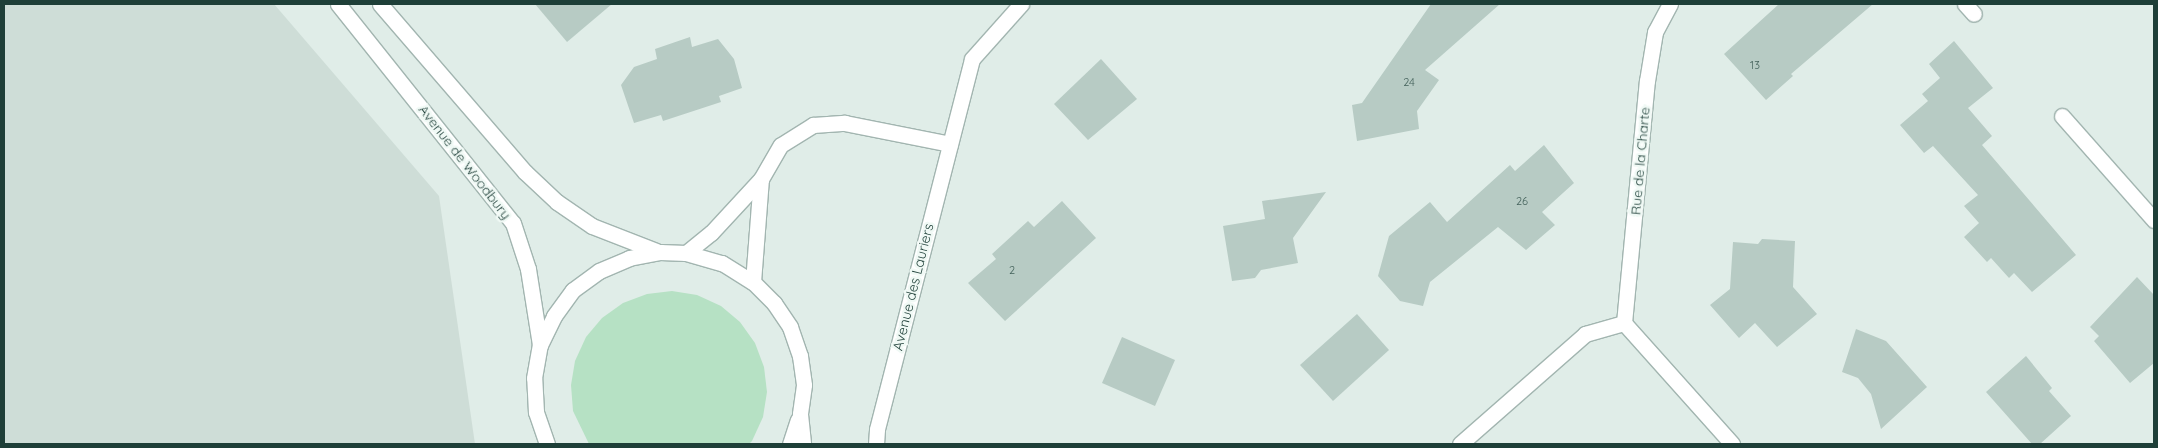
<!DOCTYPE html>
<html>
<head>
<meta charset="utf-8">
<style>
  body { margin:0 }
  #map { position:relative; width:2158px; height:448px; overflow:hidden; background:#e0ede8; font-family:Quicksand,sans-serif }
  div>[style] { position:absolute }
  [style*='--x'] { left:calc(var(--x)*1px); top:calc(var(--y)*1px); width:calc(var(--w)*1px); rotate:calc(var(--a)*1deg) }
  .built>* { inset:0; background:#ceddd7 }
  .green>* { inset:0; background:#b6e1c4 }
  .building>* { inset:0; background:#b7cbc4 }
  .roads { filter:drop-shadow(1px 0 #a2b5b0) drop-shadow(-1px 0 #a2b5b0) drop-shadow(0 1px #a2b5b0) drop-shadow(0 -1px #a2b5b0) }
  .minor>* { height:15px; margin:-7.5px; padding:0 7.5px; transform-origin:7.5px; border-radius:7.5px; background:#fff }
  .tertiary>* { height:15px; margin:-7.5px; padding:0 7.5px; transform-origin:7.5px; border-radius:7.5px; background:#fff }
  span { translate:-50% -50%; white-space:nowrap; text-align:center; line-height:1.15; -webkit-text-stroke:5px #f0f9f5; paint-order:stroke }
  .number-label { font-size:11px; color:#44625b }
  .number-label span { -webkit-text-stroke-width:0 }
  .street-label { font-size:14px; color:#1e3f38 }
  .frame { position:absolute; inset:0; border:5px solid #1e3f38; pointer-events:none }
</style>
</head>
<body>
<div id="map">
  <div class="built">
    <i style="clip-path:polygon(4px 4px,274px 4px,439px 196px,475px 444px,4px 444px)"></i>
  </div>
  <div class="green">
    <i style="clip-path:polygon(672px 291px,697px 295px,721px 306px,740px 322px,755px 343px,764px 367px,767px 392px,763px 417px,752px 441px,749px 444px,589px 444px,573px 411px,571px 385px,575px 361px,586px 337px,602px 318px,623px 303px,647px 294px)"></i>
  </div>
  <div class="building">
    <i style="clip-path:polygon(535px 4px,612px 4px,567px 42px)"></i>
    <i style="clip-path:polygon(1431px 4px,1500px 4px,1425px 70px,1439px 80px,1417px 111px,1419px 129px,1357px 141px,1352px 105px,1362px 103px)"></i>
    <i style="clip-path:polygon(1779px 4px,1873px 4px,1791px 74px,1793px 76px,1766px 100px,1724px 54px)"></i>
    <i style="clip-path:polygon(690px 37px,692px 47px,718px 39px,734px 59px,742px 88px,719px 96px,721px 102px,663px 121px,661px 115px,634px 123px,621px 85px,634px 67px,657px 59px,655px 49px)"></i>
    <i style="clip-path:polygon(1954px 41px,1993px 88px,1968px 108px,1992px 136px,1982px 145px,2076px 255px,2032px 292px,2014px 273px,2009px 278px,1991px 258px,1987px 262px,1964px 237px,1979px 223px,1964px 206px,1978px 195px,1933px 146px,1924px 153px,1900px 125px,1928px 101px,1922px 94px,1940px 78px,1929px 64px)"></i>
    <i style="clip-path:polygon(1101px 59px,1137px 99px,1088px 140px,1054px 104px)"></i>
    <i style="clip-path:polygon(1544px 145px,1574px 183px,1542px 212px,1555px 225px,1526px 250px,1498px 227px,1430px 282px,1423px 306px,1400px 301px,1378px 276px,1389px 236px,1430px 202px,1447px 222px,1510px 165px,1515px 171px)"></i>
    <i style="clip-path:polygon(1326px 192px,1293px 238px,1298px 263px,1261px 270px,1255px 278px,1232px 281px,1223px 226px,1265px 219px,1262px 201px)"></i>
    <i style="clip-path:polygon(1062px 201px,1096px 238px,1005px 321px,968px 283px,996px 259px,992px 254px,1028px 221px,1034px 227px)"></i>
    <i style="clip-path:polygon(1762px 239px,1795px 241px,1793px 287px,1817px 314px,1777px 347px,1755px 323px,1739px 338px,1710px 305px,1730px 289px,1733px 242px,1758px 244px)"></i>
    <i style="clip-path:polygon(2137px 277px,2154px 295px,2154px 363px,2130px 383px,2094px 341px,2099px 336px,2090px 327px)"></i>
    <i style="clip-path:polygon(1357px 314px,1389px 350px,1333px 401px,1300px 365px)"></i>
    <i style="clip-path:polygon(1856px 329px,1886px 341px,1927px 387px,1881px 429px,1871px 394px,1858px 378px,1842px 372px)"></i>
    <i style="clip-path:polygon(1122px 337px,1175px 360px,1155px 406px,1102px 383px)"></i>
    <i style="clip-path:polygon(2026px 356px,2052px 388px,2049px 391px,2071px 416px,2040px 444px,2032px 444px,1986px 392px)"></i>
  </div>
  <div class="roads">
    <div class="minor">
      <i style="--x:1965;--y:4;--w:13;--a:48"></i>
      <i style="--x:2062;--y:116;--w:139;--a:48.5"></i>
      <i style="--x:686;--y:253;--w:32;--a:-39"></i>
      <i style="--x:711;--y:233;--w:74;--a:-47.2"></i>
      <i style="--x:761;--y:179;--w:39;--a:-60"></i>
      <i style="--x:781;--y:145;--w:38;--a:-32"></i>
      <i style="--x:813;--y:125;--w:32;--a:-4"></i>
      <i style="--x:845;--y:123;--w:107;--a:11.3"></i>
      <i style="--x:753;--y:282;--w:103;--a:-85.6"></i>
      <i style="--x:1624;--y:323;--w:243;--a:-84.6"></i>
      <i style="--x:1647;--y:81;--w:50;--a:-80.7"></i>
      <i style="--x:1655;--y:32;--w:32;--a:-62"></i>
      <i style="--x:876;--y:444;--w:15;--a:-86"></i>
      <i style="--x:877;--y:429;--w:382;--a:-75.6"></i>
      <i style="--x:972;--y:59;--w:74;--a:-48.3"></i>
      <i style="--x:1460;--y:444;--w:167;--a:-41.3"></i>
      <i style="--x:1585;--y:334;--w:41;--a:-15.8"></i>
      <i style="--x:1624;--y:323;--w:162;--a:48.2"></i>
    </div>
    <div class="tertiary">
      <i style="--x:338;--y:4;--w:280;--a:51.4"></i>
      <i style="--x:513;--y:223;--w:48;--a:71.9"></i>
      <i style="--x:528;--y:269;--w:77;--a:81"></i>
      <i style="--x:380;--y:4;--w:222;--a:49.2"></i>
      <i style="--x:525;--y:172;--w:44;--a:43.2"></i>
      <i style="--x:557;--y:202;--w:42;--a:34.4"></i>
      <i style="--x:592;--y:226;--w:69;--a:21.3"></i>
      <i style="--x:547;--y:444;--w:34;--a:-109"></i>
      <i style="--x:536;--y:412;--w:34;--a:-93"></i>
      <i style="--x:534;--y:378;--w:34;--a:-80"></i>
      <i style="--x:540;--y:345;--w:32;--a:-64"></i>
      <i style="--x:554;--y:316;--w:32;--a:-54"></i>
      <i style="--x:573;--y:290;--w:32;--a:-36"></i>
      <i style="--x:599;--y:271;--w:33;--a:-23"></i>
      <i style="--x:629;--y:258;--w:32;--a:-11"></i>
      <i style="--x:660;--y:252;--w:26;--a:2"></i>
      <i style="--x:686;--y:253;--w:37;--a:16"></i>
      <i style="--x:722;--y:263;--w:36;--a:32"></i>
      <i style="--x:753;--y:282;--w:30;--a:45"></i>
      <i style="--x:774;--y:303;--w:29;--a:56"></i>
      <i style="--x:790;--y:327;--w:31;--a:71"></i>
      <i style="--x:800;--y:356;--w:29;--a:82"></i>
      <i style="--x:804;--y:385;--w:29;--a:98"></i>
      <i style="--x:800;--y:414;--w:30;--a:84"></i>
      <i style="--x:790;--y:444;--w:25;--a:-72"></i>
    </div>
  </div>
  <div class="number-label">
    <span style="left:1755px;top:65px">13</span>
    <span style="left:1409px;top:82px">24</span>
    <span style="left:1522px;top:201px">26</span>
    <span style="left:1012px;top:270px">2</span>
  </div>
  <div class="street-label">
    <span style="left:1640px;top:161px;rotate:-85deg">Rue de la Charte</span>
    <span style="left:465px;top:162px;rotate:52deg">Avenue de Woodbury</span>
    <span style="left:913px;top:287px;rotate:-76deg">Avenue des Lauriers</span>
  </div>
  <div class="frame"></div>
</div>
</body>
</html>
